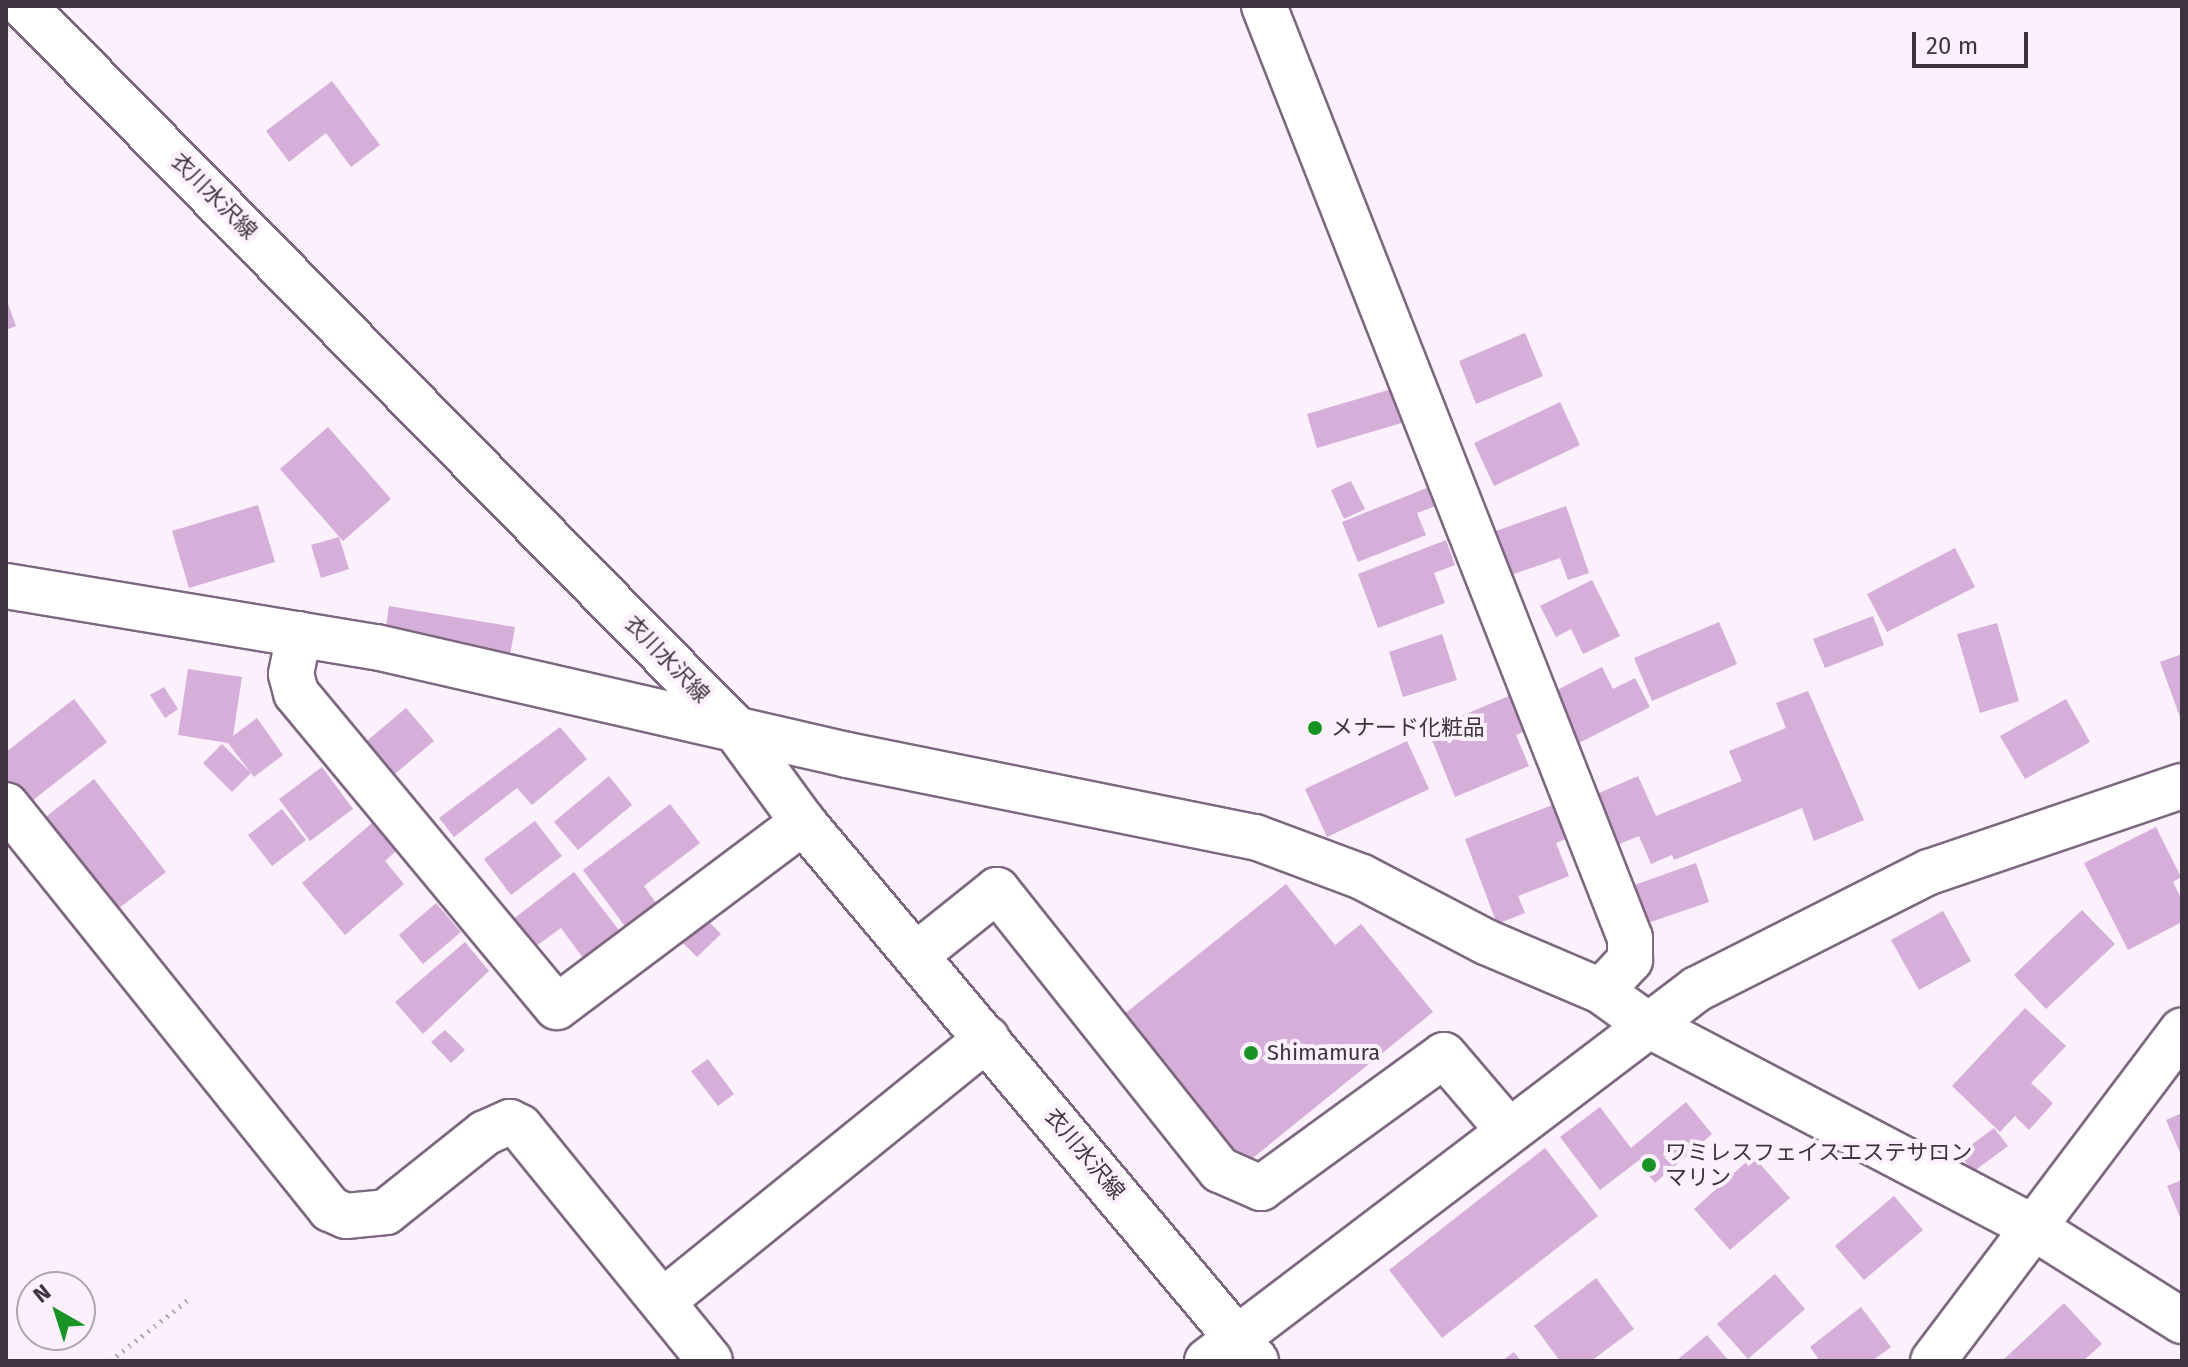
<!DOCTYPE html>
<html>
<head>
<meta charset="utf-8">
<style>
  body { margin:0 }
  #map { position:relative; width:2188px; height:1367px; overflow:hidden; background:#fbf0fb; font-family:"Fira Sans","Noto Sans JP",sans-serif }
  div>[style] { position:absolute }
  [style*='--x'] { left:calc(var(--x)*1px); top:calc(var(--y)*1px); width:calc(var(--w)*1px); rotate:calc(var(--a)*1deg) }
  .building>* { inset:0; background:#d5aed9 }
  .path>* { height:5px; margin-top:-2.5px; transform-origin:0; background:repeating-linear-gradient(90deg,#b3a8b3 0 2px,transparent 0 8px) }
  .roads { filter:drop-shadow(2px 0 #7e6780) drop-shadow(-2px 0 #7e6780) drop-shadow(0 2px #7e6780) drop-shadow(0 -2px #7e6780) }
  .minor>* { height:44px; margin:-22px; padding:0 22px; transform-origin:22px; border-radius:22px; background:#fff }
  .major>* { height:44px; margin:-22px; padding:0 22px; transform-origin:22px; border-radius:22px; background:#fff }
  .dots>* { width:22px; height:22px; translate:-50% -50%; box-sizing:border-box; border:4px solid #fbf0fb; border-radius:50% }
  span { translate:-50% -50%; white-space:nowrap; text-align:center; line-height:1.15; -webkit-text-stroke:8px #fbf0fb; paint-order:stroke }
  .street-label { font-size:22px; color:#3e343f }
  .poi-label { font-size:22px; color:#3e343f }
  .left { translate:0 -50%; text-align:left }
  .frame { position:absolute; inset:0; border:8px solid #3e343f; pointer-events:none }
  .north { position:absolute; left:16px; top:1271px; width:80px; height:80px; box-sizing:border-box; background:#fbf0fb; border:2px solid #afa5b0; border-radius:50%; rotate:321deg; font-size:22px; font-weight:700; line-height:32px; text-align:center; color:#3e343f }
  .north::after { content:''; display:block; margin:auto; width:28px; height:36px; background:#199323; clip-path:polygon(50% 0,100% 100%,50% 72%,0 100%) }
  .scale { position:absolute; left:1912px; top:32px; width:116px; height:36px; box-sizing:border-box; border:4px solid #3e343f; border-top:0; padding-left:10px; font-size:24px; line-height:28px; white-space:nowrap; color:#3e343f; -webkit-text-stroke:6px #fbf0fb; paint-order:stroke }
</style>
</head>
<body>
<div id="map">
  <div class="building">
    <i style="clip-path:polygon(332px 81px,380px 145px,351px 167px,326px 133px,289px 162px,266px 131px)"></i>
    <i style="clip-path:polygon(6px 298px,16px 326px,6px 330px)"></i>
    <i style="clip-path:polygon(1525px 333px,1543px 376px,1476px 404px,1459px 361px)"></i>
    <i style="clip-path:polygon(1395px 388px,1405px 422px,1317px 448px,1307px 414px)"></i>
    <i style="clip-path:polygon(1560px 402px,1580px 445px,1494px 486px,1474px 443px)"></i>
    <i style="clip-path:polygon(328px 427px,391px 499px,343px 541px,280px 469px)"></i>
    <i style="clip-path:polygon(1351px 481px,1365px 509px,1344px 519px,1331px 490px)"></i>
    <i style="clip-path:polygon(1444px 481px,1452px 500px,1417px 513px,1426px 535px,1358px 562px,1342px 522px)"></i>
    <i style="clip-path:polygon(258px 505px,275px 562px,189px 588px,172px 531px)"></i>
    <i style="clip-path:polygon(1566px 506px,1589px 573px,1568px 580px,1560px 558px,1508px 576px,1493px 532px)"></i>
    <i style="clip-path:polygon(339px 537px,349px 569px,321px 578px,311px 545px)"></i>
    <i style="clip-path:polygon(1446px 540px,1455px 565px,1434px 573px,1445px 603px,1378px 628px,1358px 574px)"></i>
    <i style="clip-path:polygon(1955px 548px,1975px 587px,1887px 632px,1867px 594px)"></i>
    <i style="clip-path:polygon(1592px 580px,1620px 636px,1583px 654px,1571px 629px,1556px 637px,1540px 606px)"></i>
    <i style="clip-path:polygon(389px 606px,515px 627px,510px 655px,385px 635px)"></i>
    <i style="clip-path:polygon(1873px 616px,1884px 645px,1825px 668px,1813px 639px)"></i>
    <i style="clip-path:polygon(1719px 622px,1737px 664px,1652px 701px,1634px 658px)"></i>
    <i style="clip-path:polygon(1997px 623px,2019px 701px,1980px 713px,1957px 634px)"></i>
    <i style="clip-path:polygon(1442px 634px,1457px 680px,1403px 697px,1389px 652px)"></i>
    <i style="clip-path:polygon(2182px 654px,2182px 716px,2180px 717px,2160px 662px)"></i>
    <i style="clip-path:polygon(1602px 667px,1613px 689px,1635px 678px,1650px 707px,1579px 743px,1553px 692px)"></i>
    <i style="clip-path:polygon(188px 669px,242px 677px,233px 736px,257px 718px,283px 755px,254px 777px,228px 743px,178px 735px)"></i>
    <i style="clip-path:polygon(164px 687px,178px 709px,165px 718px,150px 695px)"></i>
    <i style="clip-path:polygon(1523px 690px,1538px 726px,1516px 735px,1529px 766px,1455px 797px,1428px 730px)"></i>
    <i style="clip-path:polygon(1808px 691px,1864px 820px,1814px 841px,1802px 808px,1674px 860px,1672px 855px,1651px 864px,1639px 836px,1605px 850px,1583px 800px,1638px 776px,1656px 816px,1742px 781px,1729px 751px,1786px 728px,1776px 703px)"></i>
    <i style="clip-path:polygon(74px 699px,107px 742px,23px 808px,6px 787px,6px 752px)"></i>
    <i style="clip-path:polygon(2066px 699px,2090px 742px,2025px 779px,2000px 736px)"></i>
    <i style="clip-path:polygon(406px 708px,434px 741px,383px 784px,355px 751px)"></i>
    <i style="clip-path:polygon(560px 727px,587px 759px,532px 805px,517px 788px,454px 837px,439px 818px)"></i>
    <i style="clip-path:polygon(1407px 741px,1429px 789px,1327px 837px,1305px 789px)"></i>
    <i style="clip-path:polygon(222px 744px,251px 773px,232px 792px,203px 763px)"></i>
    <i style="clip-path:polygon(322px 767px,353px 809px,310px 841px,279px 799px)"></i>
    <i style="clip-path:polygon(609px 776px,632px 805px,578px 850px,554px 822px)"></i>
    <i style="clip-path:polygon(94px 779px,166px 872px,110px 915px,38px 823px)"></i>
    <i style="clip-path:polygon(1560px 802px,1573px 836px,1556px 843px,1569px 876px,1518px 896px,1525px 913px,1497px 924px,1465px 839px)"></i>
    <i style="clip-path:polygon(670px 804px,700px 843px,644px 886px,661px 910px,630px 933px,583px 870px)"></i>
    <i style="clip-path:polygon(282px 809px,306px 840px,272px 866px,248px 835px)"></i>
    <i style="clip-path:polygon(535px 821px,562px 856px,511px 895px,484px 859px)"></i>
    <i style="clip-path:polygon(372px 823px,396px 851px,385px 861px,404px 884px,345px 935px,302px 883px)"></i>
    <i style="clip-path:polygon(2156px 827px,2181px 877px,2173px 882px,2182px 900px,2182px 922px,2128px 950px,2084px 863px)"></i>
    <i style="clip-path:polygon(1696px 863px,1709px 902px,1642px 925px,1629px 887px)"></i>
    <i style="clip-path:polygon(574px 872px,625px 938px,589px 966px,561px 928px,524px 955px,503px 927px)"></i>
    <i style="clip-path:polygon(1286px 884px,1335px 945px,1361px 924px,1433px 1012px,1238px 1170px,1117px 1020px)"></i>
    <i style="clip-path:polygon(436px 903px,461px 932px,423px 964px,399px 935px)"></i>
    <i style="clip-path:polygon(2082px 910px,2115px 944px,2046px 1009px,2014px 975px)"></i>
    <i style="clip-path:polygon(1943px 911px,1971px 961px,1919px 990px,1891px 940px)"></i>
    <i style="clip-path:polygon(700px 913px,721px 934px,697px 957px,676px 936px)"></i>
    <i style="clip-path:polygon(465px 942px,489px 971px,423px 1034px,395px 1002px)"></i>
    <i style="clip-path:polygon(2025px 1008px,2066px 1046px,2031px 1083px,2053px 1103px,2029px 1130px,2015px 1116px,2000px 1132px,1952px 1086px)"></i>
    <i style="clip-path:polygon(445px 1030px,465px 1050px,451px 1063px,431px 1042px)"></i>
    <i style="clip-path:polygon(708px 1059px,734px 1094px,718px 1106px,691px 1071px)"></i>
    <i style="clip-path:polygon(1686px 1102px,1712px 1134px,1655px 1183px,1638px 1161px,1600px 1190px,1560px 1137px,1600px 1107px,1631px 1148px)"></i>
    <i style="clip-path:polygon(2182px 1113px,2182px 1157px,2166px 1120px)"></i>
    <i style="clip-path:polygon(1994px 1128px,2008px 1146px,1973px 1172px,1959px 1154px)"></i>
    <i style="clip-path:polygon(1545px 1148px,1598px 1216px,1442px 1338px,1389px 1270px)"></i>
    <i style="clip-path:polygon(1753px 1156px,1790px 1198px,1730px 1250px,1694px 1209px)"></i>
    <i style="clip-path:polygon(2182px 1180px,2182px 1222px,2167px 1186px)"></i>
    <i style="clip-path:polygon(1894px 1196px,1923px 1230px,1864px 1280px,1835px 1246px)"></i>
    <i style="clip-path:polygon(1775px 1274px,1805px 1309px,1748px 1359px,1717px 1324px)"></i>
    <i style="clip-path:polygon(1596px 1278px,1634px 1329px,1591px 1361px,1560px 1361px,1534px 1326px)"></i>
    <i style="clip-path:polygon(2064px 1303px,2102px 1344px,2083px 1361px,2002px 1361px)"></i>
    <i style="clip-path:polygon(1861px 1307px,1891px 1347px,1872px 1361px,1820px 1361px,1810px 1347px)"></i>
    <i style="clip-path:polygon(1707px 1335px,1729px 1361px,1676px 1361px)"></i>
    <i style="clip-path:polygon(1514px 1352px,1521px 1361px,1502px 1361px)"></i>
  </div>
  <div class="path">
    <i style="--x:110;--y:1361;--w:100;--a:-38.1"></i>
  </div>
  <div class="roads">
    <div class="minor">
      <i style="--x:1264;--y:6;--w:1001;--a:68.56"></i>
      <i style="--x:1630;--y:938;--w:22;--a:90"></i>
      <i style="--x:1630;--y:960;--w:42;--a:133.1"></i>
      <i style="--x:6;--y:586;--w:375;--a:9.4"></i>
      <i style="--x:376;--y:647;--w:483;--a:12.9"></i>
      <i style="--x:847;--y:755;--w:416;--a:11.4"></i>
      <i style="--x:1255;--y:837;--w:114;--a:20.5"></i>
      <i style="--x:1362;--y:877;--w:140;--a:27.7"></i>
      <i style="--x:1486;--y:942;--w:125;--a:23.1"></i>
      <i style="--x:1601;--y:991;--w:58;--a:35.9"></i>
      <i style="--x:1648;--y:1025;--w:438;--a:27.7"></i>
      <i style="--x:2036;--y:1229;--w:173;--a:32.2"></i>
      <i style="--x:299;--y:634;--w:41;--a:101.3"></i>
      <i style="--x:291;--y:674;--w:20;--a:75"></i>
      <i style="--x:296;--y:693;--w:408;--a:50.3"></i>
      <i style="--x:557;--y:1007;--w:308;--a:-36.9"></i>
      <i style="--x:6;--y:805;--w:518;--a:51.27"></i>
      <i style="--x:330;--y:1209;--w:17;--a:24"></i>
      <i style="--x:346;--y:1216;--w:40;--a:-5.7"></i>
      <i style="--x:386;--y:1212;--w:127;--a:-38.6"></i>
      <i style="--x:485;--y:1133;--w:27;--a:-24"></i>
      <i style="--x:510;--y:1122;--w:11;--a:27"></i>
      <i style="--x:520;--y:1127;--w:301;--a:50.9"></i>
      <i style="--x:916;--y:955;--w:104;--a:-38.7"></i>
      <i style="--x:997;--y:890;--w:358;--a:51.5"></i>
      <i style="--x:1220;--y:1170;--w:45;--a:23.7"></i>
      <i style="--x:1261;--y:1188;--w:226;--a:-36"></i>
      <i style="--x:1444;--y:1055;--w:100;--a:49.5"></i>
      <i style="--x:663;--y:1301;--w:417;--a:-39"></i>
      <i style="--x:1207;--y:1361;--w:615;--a:-37.21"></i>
      <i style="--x:1697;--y:989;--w:260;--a:-26.8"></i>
      <i style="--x:1929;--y:872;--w:267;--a:-18.8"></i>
      <i style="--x:1933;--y:1361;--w:414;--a:-53"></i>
    </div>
    <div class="major">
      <i style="--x:24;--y:6;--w:1010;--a:45.44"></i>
      <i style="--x:733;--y:726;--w:119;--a:53.9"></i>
      <i style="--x:803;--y:822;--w:704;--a:49.95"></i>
    </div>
  </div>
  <div class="dots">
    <i style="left:1315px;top:728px;background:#199323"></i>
    <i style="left:1251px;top:1053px;background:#199323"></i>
    <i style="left:1649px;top:1165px;background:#199323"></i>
  </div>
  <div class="street-label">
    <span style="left:214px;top:196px;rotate:45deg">衣川水沢線</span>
    <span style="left:667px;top:659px;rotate:46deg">衣川水沢線</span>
    <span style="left:1085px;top:1154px;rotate:50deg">衣川水沢線</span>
  </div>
  <div class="poi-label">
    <span class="left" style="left:1331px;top:728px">メナード化粧品</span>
    <span class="left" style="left:1267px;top:1053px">Shimamura</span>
    <span class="left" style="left:1665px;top:1165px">ワミレスフェイスエステサロン<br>マリン</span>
  </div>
  <div class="frame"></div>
  <div class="north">N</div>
  <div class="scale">20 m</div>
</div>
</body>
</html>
